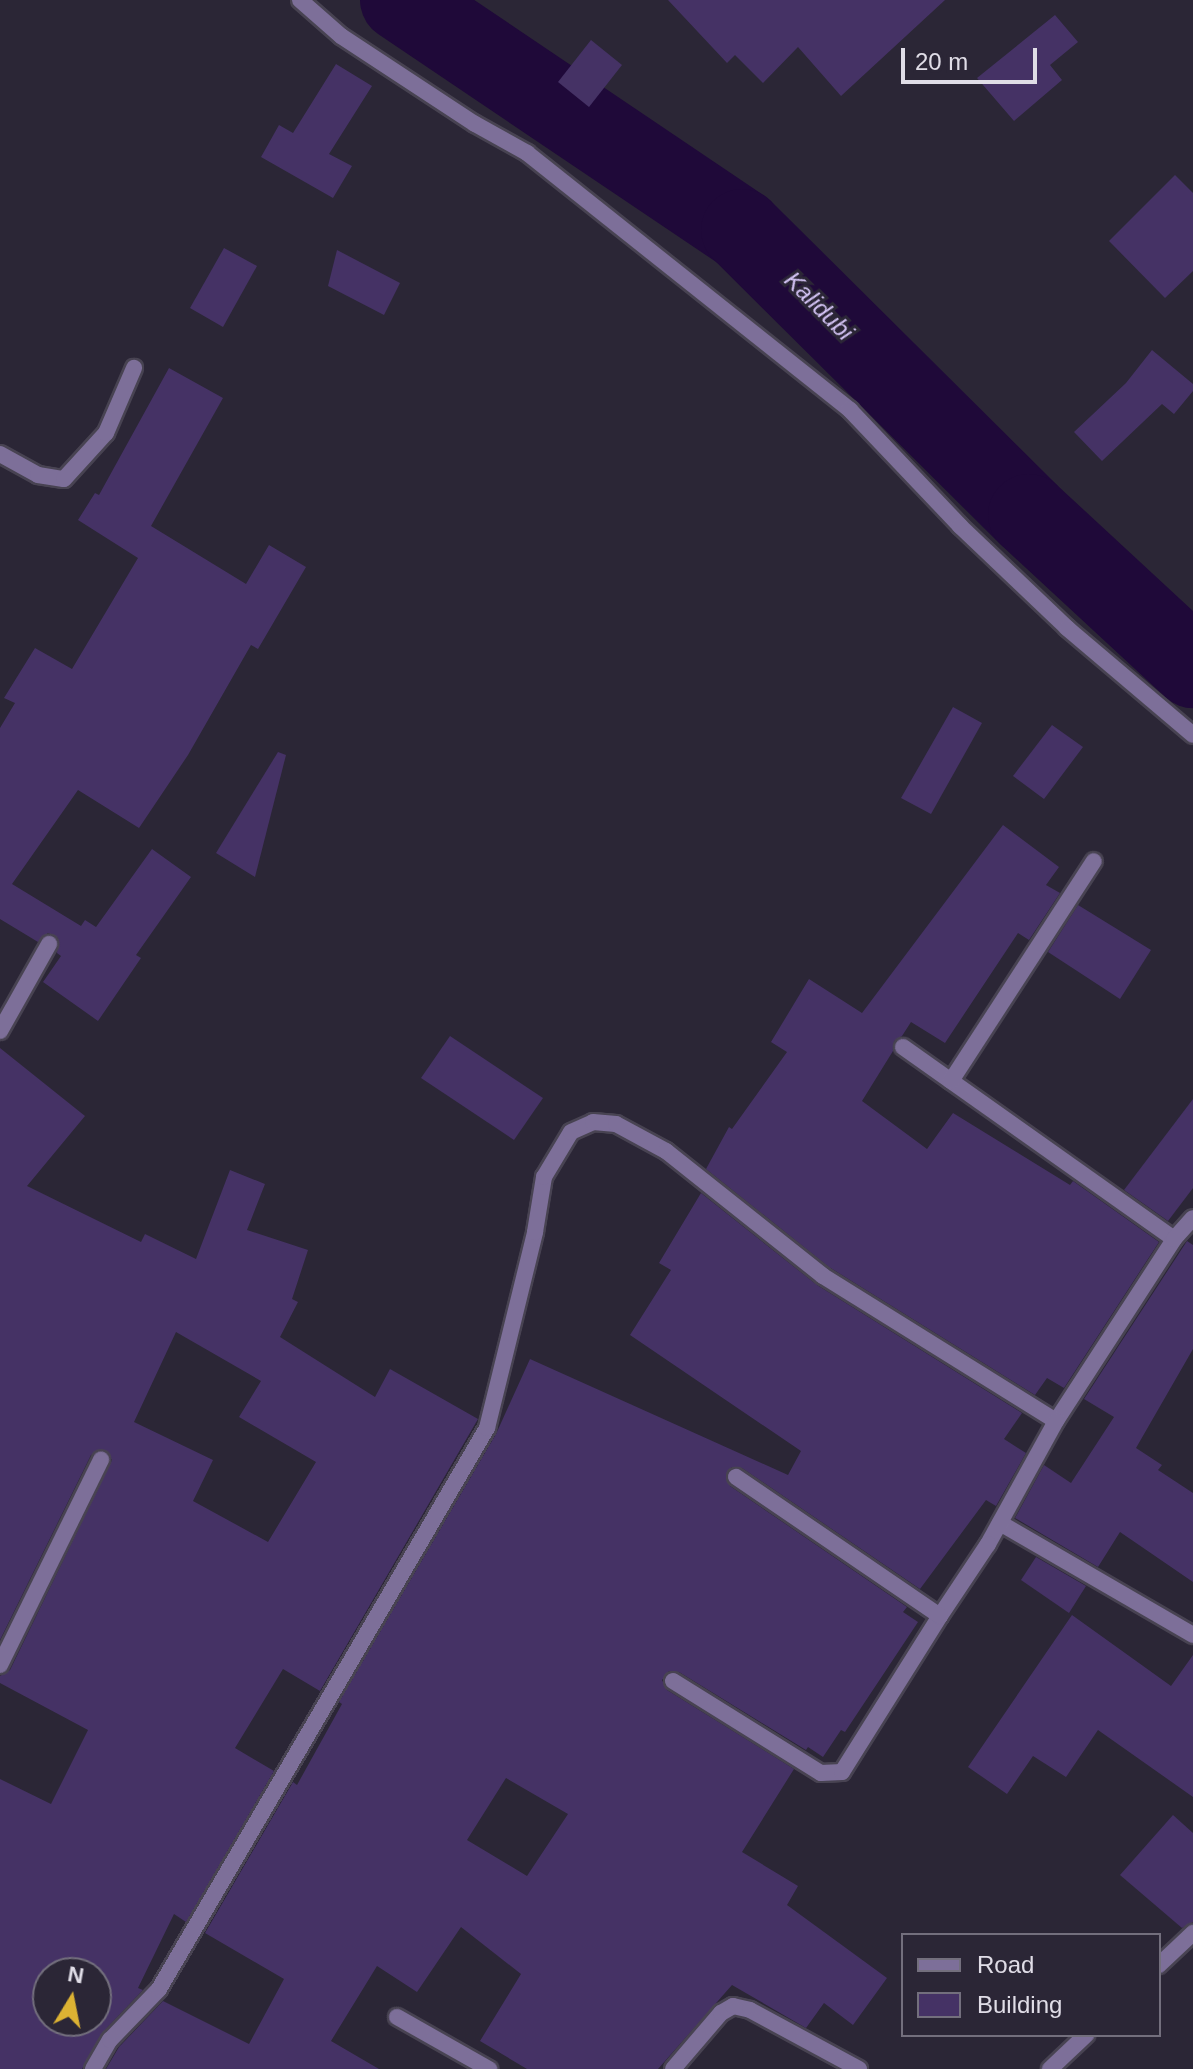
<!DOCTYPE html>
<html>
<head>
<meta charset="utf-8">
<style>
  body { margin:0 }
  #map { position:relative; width:1193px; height:2069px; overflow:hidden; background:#2b2636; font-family:Helvetica,sans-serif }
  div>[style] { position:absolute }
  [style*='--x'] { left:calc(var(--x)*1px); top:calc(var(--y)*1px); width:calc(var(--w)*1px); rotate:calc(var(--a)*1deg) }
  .river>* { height:82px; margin:-41px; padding:0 41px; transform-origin:41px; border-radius:41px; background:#1f0939 }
  .building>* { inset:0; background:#453265 }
  .roads { filter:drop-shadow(2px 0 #484352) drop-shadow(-2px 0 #484352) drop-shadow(0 2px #484352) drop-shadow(0 -2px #484352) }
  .street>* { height:16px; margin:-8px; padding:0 8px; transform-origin:8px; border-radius:8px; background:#7d6f99 }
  span { translate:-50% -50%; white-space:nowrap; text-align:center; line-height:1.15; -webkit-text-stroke:6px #2b2636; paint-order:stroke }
  .water-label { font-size:24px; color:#d2c2f3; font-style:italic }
  .legend { position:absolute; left:901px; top:1933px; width:260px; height:104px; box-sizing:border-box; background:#2b2636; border:2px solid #736f7d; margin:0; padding:10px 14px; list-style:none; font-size:24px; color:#e0dde7 }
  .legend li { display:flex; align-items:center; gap:16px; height:40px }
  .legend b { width:40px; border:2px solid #736f7d }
  .north { position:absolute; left:32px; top:1957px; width:80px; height:80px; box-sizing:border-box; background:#2b2636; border:2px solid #736f7d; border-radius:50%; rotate:10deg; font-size:22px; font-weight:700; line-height:32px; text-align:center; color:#e0dde7 }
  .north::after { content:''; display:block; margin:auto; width:28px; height:36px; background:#dcb233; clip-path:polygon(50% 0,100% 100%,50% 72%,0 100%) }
  .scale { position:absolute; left:901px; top:48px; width:136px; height:36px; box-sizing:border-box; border:4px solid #e0dde7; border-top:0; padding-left:10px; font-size:24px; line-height:28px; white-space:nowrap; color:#e0dde7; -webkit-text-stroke:6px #2b2636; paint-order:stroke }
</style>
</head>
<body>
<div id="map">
  <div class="river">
    <i style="--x:401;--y:0;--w:411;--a:34"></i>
    <i style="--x:742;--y:230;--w:404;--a:44.8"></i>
    <i style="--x:1029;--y:515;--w:224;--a:42.8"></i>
  </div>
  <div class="building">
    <i style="clip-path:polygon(668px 0,945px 0,841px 96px,798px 47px,763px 83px,735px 55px,727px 63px)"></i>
    <i style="clip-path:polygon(1055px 15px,1078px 42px,1050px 65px,1062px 80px,1014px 121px,977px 78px)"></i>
    <i style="clip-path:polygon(591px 40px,622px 65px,589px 107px,558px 82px)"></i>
    <i style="clip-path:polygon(336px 64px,372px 86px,329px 154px,352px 166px,333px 198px,261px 157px,279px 125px,293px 133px)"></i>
    <i style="clip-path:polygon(1175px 175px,1193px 193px,1193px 271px,1165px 298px,1109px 241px)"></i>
    <i style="clip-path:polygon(224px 248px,257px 266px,223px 327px,190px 308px)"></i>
    <i style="clip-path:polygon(337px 250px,400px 283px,384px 315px,328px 286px)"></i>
    <i style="clip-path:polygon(1152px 350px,1193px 384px,1193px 391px,1174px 414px,1162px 404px,1102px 461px,1074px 432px,1126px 383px)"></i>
    <i style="clip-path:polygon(169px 368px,223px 398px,151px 526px,246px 584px,269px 545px,306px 567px,258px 649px,251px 645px,188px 755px,139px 828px,78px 790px,12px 884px,81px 926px,85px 920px,96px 927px,152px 849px,191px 877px,136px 955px,141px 958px,98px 1021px,43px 982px,61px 956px,57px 953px,58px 938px,48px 933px,38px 942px,0 919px,0 728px,15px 703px,4px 698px,35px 648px,72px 669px,138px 558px,78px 520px,95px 493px,99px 495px)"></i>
    <i style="clip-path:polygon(953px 707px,982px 723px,931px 814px,901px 798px)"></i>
    <i style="clip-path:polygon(1052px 725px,1083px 747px,1044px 799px,1013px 776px)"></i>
    <i style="clip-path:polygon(278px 752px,286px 755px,255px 877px,216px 853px)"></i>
    <i style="clip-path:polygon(1003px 825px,1059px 867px,1046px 885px,1060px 893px,1029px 940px,1018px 933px,945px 1043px,911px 1022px,902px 1036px,894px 1041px,893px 1051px,862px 1101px,927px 1149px,953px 1113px,1070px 1185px,1073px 1181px,1159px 1242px,1064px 1388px,1047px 1378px,1035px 1395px,829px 1267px,706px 1169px,729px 1127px,732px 1129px,787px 1052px,771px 1042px,809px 979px,862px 1013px)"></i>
    <i style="clip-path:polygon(1078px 905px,1151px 950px,1120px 999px,1048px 952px)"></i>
    <i style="clip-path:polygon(450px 1036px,543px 1098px,514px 1140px,421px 1078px)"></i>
    <i style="clip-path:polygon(evenodd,0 1048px,85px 1116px,27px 1186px,141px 1242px,145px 1234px,196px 1259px,230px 1170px,265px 1184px,247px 1230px,308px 1250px,292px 1299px,298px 1302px,280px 1337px,375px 1397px,390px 1369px,478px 1419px,320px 1691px,283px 1669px,235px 1748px,274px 1771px,186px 1922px,174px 1914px,138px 1988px,143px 1990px,102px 2033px,82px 2069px,0 2069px,0 1779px,51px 1804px,88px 1730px,0 1683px,0 1676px,10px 1670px,112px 1460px,105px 1450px,91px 1455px,0 1640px,0 1048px,176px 1332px,261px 1381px,239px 1417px,316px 1462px,268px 1542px,193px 1501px,213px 1460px,134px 1422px,176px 1332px,0 1048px,48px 1973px,96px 1973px,96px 2021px,48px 2021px,48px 1973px)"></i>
    <i style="clip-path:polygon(1193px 1099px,1193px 1188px,1168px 1221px,1124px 1190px)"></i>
    <i style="clip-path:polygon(evenodd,701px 1193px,817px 1285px,1022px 1413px,1004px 1439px,1026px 1453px,996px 1506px,986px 1500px,920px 1589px,742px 1468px,732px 1467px,727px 1472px,730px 1486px,907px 1607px,903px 1612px,918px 1622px,845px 1732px,841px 1730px,823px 1757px,808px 1747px,806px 1750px,679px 1672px,669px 1671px,662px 1680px,667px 1690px,794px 1769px,742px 1852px,798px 1886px,787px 1905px,887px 1978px,853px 2025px,824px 2003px,806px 2028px,732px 1985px,658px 2069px,527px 2069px,480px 2041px,521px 1974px,461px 1927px,417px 1992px,377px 1966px,331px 2041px,379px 2069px,106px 2069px,119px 2047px,163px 2001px,249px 2044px,284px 1979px,205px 1933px,293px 1782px,297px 1785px,342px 1704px,339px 1702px,496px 1434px,530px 1359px,788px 1475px,801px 1451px,630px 1335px,671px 1270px,659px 1263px,701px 1193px,506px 1778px,568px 1814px,527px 1876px,467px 1840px,506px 1778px)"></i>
    <i style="clip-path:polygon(1187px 1241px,1193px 1245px,1193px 1349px,1136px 1448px,1162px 1465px,1158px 1470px,1193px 1493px,1193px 1582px,1120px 1532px,1098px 1567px,1015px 1518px,1044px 1465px,1071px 1483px,1114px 1417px,1084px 1399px)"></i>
    <i style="clip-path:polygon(1036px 1557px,1086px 1586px,1069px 1613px,1021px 1580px)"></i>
    <i style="clip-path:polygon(1072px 1615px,1171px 1686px,1193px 1655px,1193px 1797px,1098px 1730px,1066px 1777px,1033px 1756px,1007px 1794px,968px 1767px)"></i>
    <i style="clip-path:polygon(1173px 1815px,1193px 1833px,1193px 1922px,1182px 1928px,1120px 1875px)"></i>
  </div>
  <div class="roads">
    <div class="street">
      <i style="--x:300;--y:0;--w:55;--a:41.3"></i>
      <i style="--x:341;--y:36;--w:160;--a:33.3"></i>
      <i style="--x:475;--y:124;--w:60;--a:29.1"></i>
      <i style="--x:527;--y:153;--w:413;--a:38.5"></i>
      <i style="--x:850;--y:410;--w:160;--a:46.5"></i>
      <i style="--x:960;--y:526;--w:148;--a:43.6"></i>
      <i style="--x:1067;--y:628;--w:165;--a:40.3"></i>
      <i style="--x:0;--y:454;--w:43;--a:28.9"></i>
      <i style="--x:38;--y:475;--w:26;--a:9"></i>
      <i style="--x:64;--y:479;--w:62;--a:-47.6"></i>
      <i style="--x:106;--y:433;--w:71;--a:-66.7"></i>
      <i style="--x:0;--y:1031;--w:100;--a:-60.6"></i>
      <i style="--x:903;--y:1047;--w:332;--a:35.3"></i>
      <i style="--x:951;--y:1081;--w:262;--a:-57"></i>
      <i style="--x:1056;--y:1421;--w:217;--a:-57"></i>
      <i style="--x:1174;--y:1239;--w:28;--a:-48"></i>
      <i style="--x:1000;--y:1523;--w:223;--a:30.1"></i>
      <i style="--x:0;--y:1665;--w:229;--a:-63.8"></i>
      <i style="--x:673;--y:1681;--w:174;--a:31.9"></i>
      <i style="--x:821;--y:1773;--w:21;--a:-3"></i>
      <i style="--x:842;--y:1772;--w:184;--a:-57.9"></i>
      <i style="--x:1159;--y:1965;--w:47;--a:-43.3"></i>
      <i style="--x:397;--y:2017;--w:106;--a:29.5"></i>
      <i style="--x:93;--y:2069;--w:34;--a:-60"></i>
      <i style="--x:110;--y:2040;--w:71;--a:-46.1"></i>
      <i style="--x:159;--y:1989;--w:650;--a:-59.69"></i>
      <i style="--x:487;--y:1428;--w:202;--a:-76.2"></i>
      <i style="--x:535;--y:1232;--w:56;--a:-80.7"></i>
      <i style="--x:544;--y:1177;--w:52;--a:-59"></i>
      <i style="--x:571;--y:1132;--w:24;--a:-24"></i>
      <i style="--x:593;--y:1122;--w:23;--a:5"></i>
      <i style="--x:616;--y:1124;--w:57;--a:28.4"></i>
      <i style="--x:666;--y:1151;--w:201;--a:38.5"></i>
      <i style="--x:823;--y:1276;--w:274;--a:31.9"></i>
      <i style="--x:1056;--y:1421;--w:141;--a:118.9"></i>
      <i style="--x:988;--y:1544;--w:87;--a:123.7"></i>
      <i style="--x:940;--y:1616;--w:247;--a:-145.7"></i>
      <i style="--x:673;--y:2069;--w:74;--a:-49.4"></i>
      <i style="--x:721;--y:2013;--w:14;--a:-30"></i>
      <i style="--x:733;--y:2006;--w:17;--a:13"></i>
      <i style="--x:750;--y:2010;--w:124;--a:28.4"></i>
      <i style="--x:1050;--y:2069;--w:50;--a:-43.4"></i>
    </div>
  </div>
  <div class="water-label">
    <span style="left:819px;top:306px;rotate:45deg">Kalidubi</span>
  </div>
  <ul class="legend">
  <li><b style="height:10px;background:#7d6f99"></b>Road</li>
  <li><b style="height:22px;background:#453265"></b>Building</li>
  </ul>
  <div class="north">N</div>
  <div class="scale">20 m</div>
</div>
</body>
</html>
